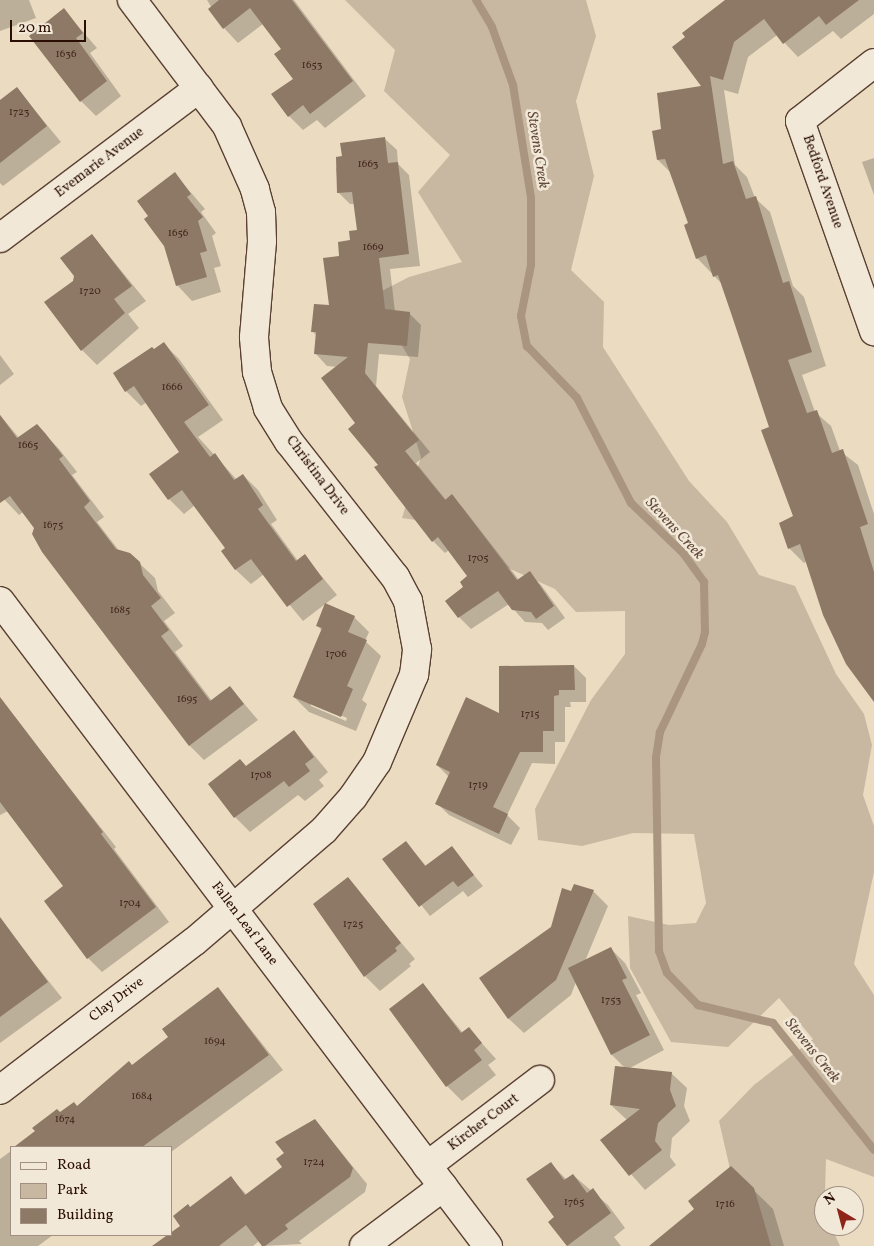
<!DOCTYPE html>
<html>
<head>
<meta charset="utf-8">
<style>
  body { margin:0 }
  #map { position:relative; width:874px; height:1246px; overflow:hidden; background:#eadbc1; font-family:Vollkorn,serif }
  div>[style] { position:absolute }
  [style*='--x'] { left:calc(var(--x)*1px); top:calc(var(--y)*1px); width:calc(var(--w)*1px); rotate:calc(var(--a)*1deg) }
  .green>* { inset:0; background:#c9b8a1 }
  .shadow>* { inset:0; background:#0003 }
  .stream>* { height:8px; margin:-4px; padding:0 4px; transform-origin:4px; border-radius:4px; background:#a99580 }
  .building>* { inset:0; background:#8e7866 }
  .roads { filter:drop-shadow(1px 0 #5a4032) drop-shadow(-1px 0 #5a4032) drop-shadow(0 1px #5a4032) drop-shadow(0 -1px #5a4032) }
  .minor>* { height:28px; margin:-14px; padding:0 14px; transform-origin:14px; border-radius:14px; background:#f1e8d7 }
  span { translate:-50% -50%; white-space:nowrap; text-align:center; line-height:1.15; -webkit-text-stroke:5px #f1e8d7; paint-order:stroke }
  .number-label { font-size:11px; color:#43281c }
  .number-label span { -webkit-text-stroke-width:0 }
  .street-label { font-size:14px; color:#2a0d03 }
  .water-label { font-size:15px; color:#634a3b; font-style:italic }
  .legend { position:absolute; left:10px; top:1146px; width:162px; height:90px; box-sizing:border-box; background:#f1e8d7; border:1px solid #a19082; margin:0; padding:6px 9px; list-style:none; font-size:15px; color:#2a0d03 }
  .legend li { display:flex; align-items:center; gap:10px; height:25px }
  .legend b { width:25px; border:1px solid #a19082 }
  .north { position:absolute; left:814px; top:1186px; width:50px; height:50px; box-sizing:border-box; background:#f1e8d7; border:1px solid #a19082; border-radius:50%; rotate:323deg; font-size:14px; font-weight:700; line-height:20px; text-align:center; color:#2a0d03 }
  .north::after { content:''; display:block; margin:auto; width:18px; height:22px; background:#8f2418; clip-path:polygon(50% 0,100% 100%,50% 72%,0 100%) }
  .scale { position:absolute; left:10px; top:20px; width:76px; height:22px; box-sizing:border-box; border:2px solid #2a0d03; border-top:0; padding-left:6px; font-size:15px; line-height:18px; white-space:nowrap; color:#2a0d03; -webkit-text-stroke:4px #f1e8d7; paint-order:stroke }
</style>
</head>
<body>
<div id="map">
  <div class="green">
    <i style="clip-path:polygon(345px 0,586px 0,596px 36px,576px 101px,594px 176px,571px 270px,604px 302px,603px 347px,689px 481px,727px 522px,759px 575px,795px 586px,836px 674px,864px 714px,872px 745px,863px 795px,874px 826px,874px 872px,854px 964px,874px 995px,874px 1177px,826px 1159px,824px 1226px,831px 1226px,840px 1246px,764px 1246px,744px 1230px,719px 1121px,754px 1085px,813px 1039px,779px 998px,728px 1047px,671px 1042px,630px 968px,628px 916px,669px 925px,696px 923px,706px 903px,694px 834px,633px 833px,582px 846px,538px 840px,535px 809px,591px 700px,625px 654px,625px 611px,576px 612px,555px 589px,488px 559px,442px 524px,402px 518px,421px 457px,402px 397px,410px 359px,372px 296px,409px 277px,462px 262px,418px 192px,450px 155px,384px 91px,395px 50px)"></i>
  </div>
  <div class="shadow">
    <i style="clip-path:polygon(0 0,29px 0,36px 18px,0 31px)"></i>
    <i style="clip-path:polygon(207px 0,294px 0,366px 96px,325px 128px,317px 120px,303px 130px,289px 116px,294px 79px,282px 49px,263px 24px,238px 43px,224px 28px)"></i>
    <i style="clip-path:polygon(727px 0,874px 0,874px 14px,841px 39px,833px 31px,798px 57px,777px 35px,748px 57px,738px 94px,724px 90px,735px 165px,747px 177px,755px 198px,770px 212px,793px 286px,804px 297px,826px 366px,802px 375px,815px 412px,831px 426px,840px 451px,858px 465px,874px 514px,874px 697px,807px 561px,804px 563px,789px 548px,794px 516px,771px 427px,722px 284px,697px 258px,689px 224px,671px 173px,658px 160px,662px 130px,703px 86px)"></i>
    <i style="clip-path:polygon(64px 10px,97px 48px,90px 53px,121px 96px,96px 116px,81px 101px)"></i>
    <i style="clip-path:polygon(17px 89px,61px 142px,3px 186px,0 183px,0 102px)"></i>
    <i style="clip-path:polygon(385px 139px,397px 150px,398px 164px,409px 175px,420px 266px,390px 269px,395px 312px,409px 313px,421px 325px,418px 357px,379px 354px,376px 386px,430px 452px,416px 463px,446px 500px,452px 496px,463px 508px,519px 580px,529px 573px,541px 585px,565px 618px,548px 630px,542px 623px,525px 622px,509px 604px,471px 629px,459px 617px,469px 576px,449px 550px,445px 553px,433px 541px,376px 468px,379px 465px,356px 424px,338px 367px,327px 366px,316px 354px,317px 336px,312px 331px,330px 307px,341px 257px,359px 232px,355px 204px,350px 204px,339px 193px,336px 168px)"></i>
    <i style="clip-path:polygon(874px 158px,874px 195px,862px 162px)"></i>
    <i style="clip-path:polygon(175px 174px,205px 209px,201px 212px,216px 233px,212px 236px,221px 266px,214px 268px,221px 292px,192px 301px,178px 286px,165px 245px)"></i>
    <i style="clip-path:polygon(92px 235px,146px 301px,128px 314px,139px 328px,97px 365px,82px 350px,74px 282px)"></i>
    <i style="clip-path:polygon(164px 344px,179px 359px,223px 420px,198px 437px,237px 480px,243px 475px,258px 490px,277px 520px,271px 524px,298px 561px,305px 556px,337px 595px,303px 621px,264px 574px,251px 584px,236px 570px,223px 551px,227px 548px,195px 505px,184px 514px,169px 499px,181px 453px,147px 402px,141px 406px,126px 391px,154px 350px)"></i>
    <i style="clip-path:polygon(0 355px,14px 374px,0 385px)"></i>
    <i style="clip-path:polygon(0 415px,19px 438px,37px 426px,59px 449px,77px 472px,72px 475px,104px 517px,97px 522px,120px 552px,139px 563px,155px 578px,158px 591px,175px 613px,164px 621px,183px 646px,175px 652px,212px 701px,230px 687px,258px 720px,204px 760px,189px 745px,23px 512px,19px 515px,0 495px)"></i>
    <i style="clip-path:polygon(evenodd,354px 617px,369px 632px,365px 641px,381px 656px,362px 700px,367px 704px,356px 731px,309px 712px,294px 697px,322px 631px,317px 625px,354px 617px,311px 703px,347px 718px,346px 721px,311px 706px,311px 703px)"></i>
    <i style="clip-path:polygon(574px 666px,586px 678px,586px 702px,570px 702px,571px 707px,565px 707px,565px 742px,555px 742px,555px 764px,532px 763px,507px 815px,520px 828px,511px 845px,449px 815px,437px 803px,449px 777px,437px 765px,501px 715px)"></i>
    <i style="clip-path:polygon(3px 703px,116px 847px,114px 849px,169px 922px,102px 972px,88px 958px,65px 887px,8px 811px,0 815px,0 705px)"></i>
    <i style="clip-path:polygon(294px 731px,328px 772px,319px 780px,324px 786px,305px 801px,298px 795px,250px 832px,235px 817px,247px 767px)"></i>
    <i style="clip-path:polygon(406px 842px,427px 867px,451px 848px,483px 886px,468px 897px,463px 891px,430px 916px,384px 859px)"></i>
    <i style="clip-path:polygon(347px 879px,415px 959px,409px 964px,411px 966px,380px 991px,365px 976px)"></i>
    <i style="clip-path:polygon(575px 886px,594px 892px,608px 906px,585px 961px,610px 948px,625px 963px,641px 993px,636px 995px,664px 1050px,628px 1069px,672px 1074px,687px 1088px,684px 1106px,690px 1121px,672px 1138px,670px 1157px,676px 1165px,645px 1190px,601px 1140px,627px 1120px,611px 1105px,626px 1069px,612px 1055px,576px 982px,571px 995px,524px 1033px,509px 1019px,480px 978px,552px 928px)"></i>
    <i style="clip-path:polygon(11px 934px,62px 998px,0 1043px,0 943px)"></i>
    <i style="clip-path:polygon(423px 985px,463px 1033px,469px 1029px,496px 1059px,488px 1065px,496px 1075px,462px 1101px,447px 1086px,391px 1010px)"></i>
    <i style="clip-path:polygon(218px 988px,283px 1070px,171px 1152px,171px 1147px,16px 1147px,61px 1114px,78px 1107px,170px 1038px)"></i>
    <i style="clip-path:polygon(315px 1120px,367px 1184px,365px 1192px,299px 1241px,302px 1244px,263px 1246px,259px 1241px,253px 1246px,154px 1246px,182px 1226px,191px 1209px,231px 1178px,247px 1195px,284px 1168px,286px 1153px)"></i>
    <i style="clip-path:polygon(11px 1151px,11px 1235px,53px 1235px,38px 1246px,0 1246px,0 1159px)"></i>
    <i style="clip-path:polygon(550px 1163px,567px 1180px,573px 1175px,608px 1205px,625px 1228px,614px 1237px,621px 1246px,567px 1246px,549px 1222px,556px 1217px)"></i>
    <i style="clip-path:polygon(731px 1168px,773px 1209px,784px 1246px,670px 1246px)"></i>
  </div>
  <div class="stream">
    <i style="--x:476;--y:0;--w:31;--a:59"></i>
    <i style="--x:492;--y:27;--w:62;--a:70.1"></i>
    <i style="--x:513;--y:85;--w:114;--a:80.9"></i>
    <i style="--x:531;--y:198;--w:67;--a:90"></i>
    <i style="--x:531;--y:265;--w:52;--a:101.1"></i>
    <i style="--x:521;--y:316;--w:31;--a:79"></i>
    <i style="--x:527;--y:346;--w:72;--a:46.1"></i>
    <i style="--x:577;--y:398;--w:118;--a:62.8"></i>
    <i style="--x:631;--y:503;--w:72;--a:43.9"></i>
    <i style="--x:683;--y:553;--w:36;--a:54"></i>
    <i style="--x:704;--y:582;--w:50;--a:88.9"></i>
    <i style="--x:705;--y:632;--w:12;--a:104"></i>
    <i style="--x:702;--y:644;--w:98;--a:115.5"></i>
    <i style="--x:660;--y:732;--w:26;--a:99"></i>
    <i style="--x:656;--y:758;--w:193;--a:89.1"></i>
    <i style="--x:659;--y:951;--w:23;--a:70"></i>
    <i style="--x:667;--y:973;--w:45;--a:45.9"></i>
    <i style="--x:698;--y:1005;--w:77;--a:13.5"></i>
    <i style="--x:773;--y:1023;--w:162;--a:51.5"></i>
  </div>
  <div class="building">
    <i style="clip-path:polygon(219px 0,292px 0,353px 81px,310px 114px,303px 105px,288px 117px,271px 94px,293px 79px,274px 54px,281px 49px,250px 8px,223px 29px,208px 9px)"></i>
    <i style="clip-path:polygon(725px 0,859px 0,826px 25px,819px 16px,783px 44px,764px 19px,734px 42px,723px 80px,710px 76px,723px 164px,733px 161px,746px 199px,756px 196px,783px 283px,789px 281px,812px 352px,788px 360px,807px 413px,817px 410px,832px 453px,843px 449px,868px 524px,860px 527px,874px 572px,874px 702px,846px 664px,823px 615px,800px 544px,788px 549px,779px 523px,793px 516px,761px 430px,769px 427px,731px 313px,718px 275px,713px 277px,706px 255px,696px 259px,684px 225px,688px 223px,665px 159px,657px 160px,652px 131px,661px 129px,657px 93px,701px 86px,672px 47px,685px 37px,682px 33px)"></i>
    <i style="clip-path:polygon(64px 8px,83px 33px,76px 38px,107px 81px,80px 102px,29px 36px)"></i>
    <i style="clip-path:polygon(17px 87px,47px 126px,0 163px,0 100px)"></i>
    <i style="clip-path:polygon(385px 137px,388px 163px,398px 162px,409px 254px,379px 258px,385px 309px,410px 312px,407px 346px,368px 343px,365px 373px,419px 440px,405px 451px,445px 500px,452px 494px,517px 580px,530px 571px,554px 606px,536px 619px,531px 612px,512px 610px,498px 591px,458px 618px,445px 601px,463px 587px,460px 582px,467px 576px,438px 537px,432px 542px,374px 467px,378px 465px,348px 429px,355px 423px,321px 378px,348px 357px,314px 354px,316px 332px,311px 332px,314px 304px,329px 305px,323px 258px,339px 256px,338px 242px,350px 240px,349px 231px,357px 230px,352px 192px,337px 193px,336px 157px,342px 156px,340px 143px)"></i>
    <i style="clip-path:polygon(175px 172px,191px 194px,187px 197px,203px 217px,198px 221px,207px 251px,200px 253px,207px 277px,176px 286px,164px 246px,144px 219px,148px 216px,137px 201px)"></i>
    <i style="clip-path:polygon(92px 234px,132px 286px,114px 299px,125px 313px,81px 351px,44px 302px,73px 281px,74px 276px,60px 258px)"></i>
    <i style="clip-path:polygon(164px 342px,209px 405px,184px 422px,210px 457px,215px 453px,234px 480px,243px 474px,263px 505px,258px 509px,296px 561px,305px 554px,323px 579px,287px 607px,251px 559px,235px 570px,221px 551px,225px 548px,182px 490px,168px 500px,149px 474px,179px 452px,134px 386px,125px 392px,113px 373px,152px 347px,154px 349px)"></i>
    <i style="clip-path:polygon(0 415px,17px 438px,37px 424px,45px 433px,63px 456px,59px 459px,90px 501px,84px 507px,116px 549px,130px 553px,140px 562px,143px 575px,161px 598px,151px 606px,169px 630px,161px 636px,210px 701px,230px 686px,244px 704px,189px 746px,42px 552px,32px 534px,34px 528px,10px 496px,0 503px)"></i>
    <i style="clip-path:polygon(325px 603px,355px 616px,348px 632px,367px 640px,347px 686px,353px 689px,341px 717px,293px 697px,322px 628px,316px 626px)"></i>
    <i style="clip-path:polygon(574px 665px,575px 690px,559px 690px,559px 695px,554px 696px,554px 731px,543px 731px,543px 752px,520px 752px,493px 807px,508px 814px,499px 834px,435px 804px,450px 772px,436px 765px,466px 697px,499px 713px,499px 666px)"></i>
    <i style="clip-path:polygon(0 697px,103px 832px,101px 834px,156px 907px,87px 959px,44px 901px,63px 886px,0 802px)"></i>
    <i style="clip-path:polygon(294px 730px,314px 757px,305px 764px,310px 771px,289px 787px,284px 781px,234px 818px,208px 784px,240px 759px,246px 766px)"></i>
    <i style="clip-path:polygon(406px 841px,425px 866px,452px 846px,474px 875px,458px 887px,453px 881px,419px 907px,382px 859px)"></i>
    <i style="clip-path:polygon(348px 877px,401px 943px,395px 948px,397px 951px,364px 977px,313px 904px)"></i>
    <i style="clip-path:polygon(574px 884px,594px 890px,556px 980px,508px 1019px,479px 978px,551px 927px,562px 888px,571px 891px)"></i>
    <i style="clip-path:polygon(0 917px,48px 982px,0 1017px)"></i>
    <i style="clip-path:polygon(611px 947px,627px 978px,622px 980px,650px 1035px,611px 1055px,568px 968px)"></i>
    <i style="clip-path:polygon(423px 983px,461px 1033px,469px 1027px,482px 1043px,474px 1050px,482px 1060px,446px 1087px,389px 1009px)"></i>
    <i style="clip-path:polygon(218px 987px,269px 1055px,142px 1147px,14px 1147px,35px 1131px,32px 1128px,57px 1109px,60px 1112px,74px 1102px,77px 1106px,129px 1061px,132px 1065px,168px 1037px,162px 1029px)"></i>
    <i style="clip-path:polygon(615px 1066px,672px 1072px,670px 1090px,676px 1106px,658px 1123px,655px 1141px,662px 1150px,629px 1176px,600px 1140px,640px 1109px,610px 1105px)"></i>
    <i style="clip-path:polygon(315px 1119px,353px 1168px,350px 1177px,285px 1225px,288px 1229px,265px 1246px,262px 1246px,246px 1225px,219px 1246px,152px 1246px,180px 1226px,173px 1216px,188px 1204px,190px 1207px,231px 1176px,245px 1195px,282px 1167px,276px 1159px,284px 1153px,275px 1142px)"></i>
    <i style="clip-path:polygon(551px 1162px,564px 1180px,573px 1174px,587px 1193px,593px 1188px,611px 1213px,567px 1246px,548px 1222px,554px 1217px,526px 1179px)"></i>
    <i style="clip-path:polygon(731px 1166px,754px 1188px,771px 1246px,649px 1246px,694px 1209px,688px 1201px)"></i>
  </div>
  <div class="roads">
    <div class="minor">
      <i style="--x:874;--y:63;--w:94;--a:141.9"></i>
      <i style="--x:800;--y:121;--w:223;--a:70.6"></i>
      <i style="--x:0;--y:238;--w:249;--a:-37"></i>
      <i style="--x:0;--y:601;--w:809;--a:52.89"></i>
      <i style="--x:0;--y:1090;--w:245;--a:-37.4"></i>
      <i style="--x:195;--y:941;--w:170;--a:-40.7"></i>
      <i style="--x:324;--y:830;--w:44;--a:-48.7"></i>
      <i style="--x:353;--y:797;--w:42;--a:-55.6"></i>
      <i style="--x:377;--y:762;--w:95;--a:-67"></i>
      <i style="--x:414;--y:675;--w:26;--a:-83"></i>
      <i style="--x:417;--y:649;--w:49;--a:-100.6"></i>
      <i style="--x:408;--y:601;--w:27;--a:-118"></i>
      <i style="--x:395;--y:577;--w:172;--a:-128.1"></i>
      <i style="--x:289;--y:442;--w:40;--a:-122"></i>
      <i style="--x:268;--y:408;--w:38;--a:-107"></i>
      <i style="--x:257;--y:372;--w:35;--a:-95"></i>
      <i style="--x:254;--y:337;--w:96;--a:-85.2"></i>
      <i style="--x:262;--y:241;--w:29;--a:-92"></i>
      <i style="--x:261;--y:212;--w:24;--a:-105"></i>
      <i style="--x:255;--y:189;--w:69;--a:-114"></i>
      <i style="--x:227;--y:126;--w:158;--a:-127"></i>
      <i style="--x:427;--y:1166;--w:142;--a:-37.3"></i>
      <i style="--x:364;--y:1246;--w:99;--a:-36.8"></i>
    </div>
  </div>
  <div class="number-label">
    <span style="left:66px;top:55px">1636</span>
    <span style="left:312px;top:66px">1653</span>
    <span style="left:19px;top:113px">1723</span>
    <span style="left:368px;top:165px">1663</span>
    <span style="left:178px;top:234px">1656</span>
    <span style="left:373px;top:248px">1669</span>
    <span style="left:90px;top:292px">1720</span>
    <span style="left:172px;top:388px">1666</span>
    <span style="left:28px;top:446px">1665</span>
    <span style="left:53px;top:526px">1675</span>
    <span style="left:478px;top:559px">1705</span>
    <span style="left:120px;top:611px">1685</span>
    <span style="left:336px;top:655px">1706</span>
    <span style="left:187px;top:700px">1695</span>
    <span style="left:530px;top:715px">1715</span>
    <span style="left:261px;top:776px">1708</span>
    <span style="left:478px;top:786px">1719</span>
    <span style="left:130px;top:904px">1704</span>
    <span style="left:353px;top:925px">1725</span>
    <span style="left:611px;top:1001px">1753</span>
    <span style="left:215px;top:1042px">1694</span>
    <span style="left:142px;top:1097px">1684</span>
    <span style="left:65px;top:1120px">1674</span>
    <span style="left:314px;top:1163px">1724</span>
    <span style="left:574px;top:1203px">1765</span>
    <span style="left:725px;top:1205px">1716</span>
  </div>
  <div class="street-label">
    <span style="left:100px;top:163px;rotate:-37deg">Evemarie Avenue</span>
    <span style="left:822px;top:182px;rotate:71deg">Bedford Avenue</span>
    <span style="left:317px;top:476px;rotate:53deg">Christina Drive</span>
    <span style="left:244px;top:924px;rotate:53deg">Fallen Leaf Lane</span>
    <span style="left:117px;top:1000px;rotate:-37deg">Clay Drive</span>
    <span style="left:484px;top:1123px;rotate:-37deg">Kircher Court</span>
  </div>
  <div class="water-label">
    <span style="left:537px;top:150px;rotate:81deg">Stevens Creek</span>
    <span style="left:674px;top:529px;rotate:47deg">Stevens Creek</span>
    <span style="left:812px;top:1051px;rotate:51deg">Stevens Creek</span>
  </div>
  <ul class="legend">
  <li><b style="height:6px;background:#f1e8d7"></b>Road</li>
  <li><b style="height:14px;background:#c9b8a1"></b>Park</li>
  <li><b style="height:14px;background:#8e7866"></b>Building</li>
  </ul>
  <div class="north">N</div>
  <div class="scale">20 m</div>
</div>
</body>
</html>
